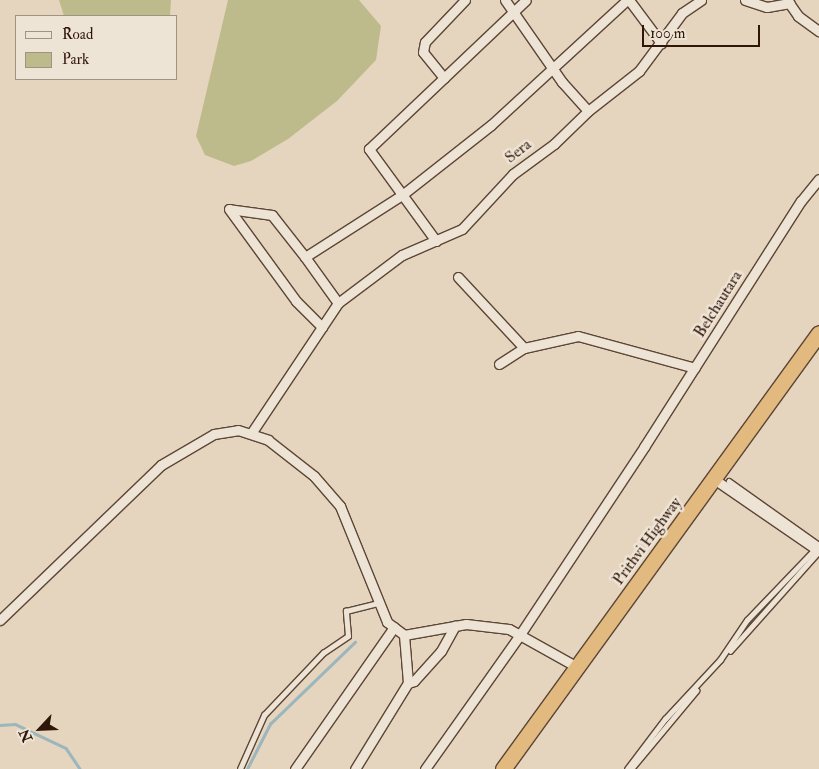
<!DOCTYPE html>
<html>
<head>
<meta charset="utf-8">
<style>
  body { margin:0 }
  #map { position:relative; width:819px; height:769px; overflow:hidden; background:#e5d5be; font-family:"IM FELL Double Pica",serif }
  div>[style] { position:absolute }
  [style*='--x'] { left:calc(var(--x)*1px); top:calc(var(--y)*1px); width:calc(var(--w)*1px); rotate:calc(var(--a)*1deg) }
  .green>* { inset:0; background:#bdbb8c }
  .stream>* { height:2.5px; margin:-1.25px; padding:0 1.25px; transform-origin:1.25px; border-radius:1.25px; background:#9bb6bd }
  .roads { filter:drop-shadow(1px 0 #5d4636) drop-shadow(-1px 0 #5d4636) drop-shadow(0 1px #5d4636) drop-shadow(0 -1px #5d4636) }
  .service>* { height:4.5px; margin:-2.25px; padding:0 2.25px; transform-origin:2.25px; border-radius:2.25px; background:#eee4d5 }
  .minor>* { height:9px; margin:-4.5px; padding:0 4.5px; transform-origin:4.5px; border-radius:4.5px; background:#eee4d5 }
  .trunk>* { height:15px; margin:-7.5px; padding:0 7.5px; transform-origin:7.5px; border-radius:7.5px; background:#e2ba7f }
  span { translate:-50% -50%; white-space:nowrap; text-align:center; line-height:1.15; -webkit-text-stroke:5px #eee4d5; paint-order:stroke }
  .street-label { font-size:16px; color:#301609 }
  .legend { position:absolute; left:15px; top:15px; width:162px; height:65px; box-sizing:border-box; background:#eee4d5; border:1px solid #a29283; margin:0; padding:6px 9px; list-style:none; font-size:15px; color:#301609 }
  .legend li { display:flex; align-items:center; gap:10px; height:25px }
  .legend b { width:25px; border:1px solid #a29283 }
  .north { position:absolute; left:15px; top:704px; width:50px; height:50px; -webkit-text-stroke:4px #eee4d5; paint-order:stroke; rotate:245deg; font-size:14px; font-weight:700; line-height:20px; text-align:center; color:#301609 }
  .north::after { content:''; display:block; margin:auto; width:18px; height:22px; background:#301609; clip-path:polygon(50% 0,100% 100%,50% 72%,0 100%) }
  .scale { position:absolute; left:642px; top:25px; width:118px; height:22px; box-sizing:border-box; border:2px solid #301609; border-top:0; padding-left:6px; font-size:15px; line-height:18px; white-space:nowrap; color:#301609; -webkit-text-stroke:4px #eee4d5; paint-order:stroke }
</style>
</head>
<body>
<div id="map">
  <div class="green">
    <i style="clip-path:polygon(59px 0,171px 0,170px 16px,64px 16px)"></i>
    <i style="clip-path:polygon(228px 0,359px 0,381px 26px,376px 60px,337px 101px,288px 139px,251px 161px,234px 166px,205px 155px,196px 136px)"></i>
  </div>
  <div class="stream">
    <i style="--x:0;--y:725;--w:15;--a:-4"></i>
    <i style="--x:15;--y:724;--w:56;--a:25.2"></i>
    <i style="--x:66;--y:748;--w:25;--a:56"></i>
    <i style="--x:247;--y:769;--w:51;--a:-62.9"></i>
    <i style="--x:270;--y:724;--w:118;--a:-44"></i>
  </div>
  <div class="roads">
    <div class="service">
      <i style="--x:729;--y:481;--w:110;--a:35.4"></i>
      <i style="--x:730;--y:651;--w:134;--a:-48.3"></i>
      <i style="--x:240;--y:769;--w:59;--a:-66"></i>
      <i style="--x:264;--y:715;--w:86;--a:-46.4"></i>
      <i style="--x:323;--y:653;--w:30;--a:-34"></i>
      <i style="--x:348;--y:636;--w:25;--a:-95"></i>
      <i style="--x:346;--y:611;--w:33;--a:-14"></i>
      <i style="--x:627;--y:769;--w:63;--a:-52.8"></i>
      <i style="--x:665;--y:719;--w:81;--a:-47"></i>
      <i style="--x:720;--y:660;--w:48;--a:-56"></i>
      <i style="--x:747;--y:620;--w:100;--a:-46.2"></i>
      <i style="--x:631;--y:769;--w:102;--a:-50.2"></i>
    </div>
    <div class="minor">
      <i style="--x:505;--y:0;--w:100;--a:55.2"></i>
      <i style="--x:562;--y:82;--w:39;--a:48"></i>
      <i style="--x:629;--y:0;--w:54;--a:53.3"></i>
      <i style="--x:745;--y:0;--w:23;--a:18"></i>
      <i style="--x:767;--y:7;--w:23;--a:-10"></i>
      <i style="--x:787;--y:0;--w:19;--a:55"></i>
      <i style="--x:798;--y:16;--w:26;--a:36"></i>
      <i style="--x:444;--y:78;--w:33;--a:-129"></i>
      <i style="--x:423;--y:52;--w:10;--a:-79"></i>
      <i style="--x:425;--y:42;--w:58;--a:-46.4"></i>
      <i style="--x:436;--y:241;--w:114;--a:-126.1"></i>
      <i style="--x:369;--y:149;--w:216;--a:-43.5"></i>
      <i style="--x:305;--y:257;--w:53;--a:-128.2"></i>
      <i style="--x:272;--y:215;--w:43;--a:-172.1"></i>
      <i style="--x:229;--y:209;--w:114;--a:53.9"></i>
      <i style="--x:296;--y:301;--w:37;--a:45"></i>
      <i style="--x:458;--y:277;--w:97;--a:47.1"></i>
      <i style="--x:338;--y:303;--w:57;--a:-125.7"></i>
      <i style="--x:305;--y:257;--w:115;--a:-32.6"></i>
      <i style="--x:402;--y:195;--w:113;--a:-38.2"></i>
      <i style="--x:491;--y:125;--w:185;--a:-42.6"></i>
      <i style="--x:499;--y:364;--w:30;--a:-33"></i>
      <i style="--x:524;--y:348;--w:55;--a:-12.5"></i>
      <i style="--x:578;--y:336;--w:121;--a:15.3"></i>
      <i style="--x:252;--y:432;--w:155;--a:-56.3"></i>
      <i style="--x:338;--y:303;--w:80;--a:-36.9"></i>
      <i style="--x:402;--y:255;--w:65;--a:-23.4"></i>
      <i style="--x:462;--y:229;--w:75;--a:-47.2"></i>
      <i style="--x:513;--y:174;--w:51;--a:-36.2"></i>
      <i style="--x:554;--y:144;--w:47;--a:-44.1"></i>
      <i style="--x:588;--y:111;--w:65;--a:-38.1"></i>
      <i style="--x:639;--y:71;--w:72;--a:-53.4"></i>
      <i style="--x:682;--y:13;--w:23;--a:-34"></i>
      <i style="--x:714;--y:479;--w:124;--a:34.5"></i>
      <i style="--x:0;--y:620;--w:223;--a:-43.9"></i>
      <i style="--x:161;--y:465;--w:61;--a:-30.3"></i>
      <i style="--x:214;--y:434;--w:24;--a:-9"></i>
      <i style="--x:238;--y:430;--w:32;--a:18"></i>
      <i style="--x:268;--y:440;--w:58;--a:38"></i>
      <i style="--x:314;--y:476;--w:40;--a:49"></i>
      <i style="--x:340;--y:506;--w:125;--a:67.9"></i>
      <i style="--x:387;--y:622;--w:21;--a:37"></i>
      <i style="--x:404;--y:635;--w:63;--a:-10.1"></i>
      <i style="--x:466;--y:624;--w:43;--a:6.6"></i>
      <i style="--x:509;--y:629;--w:78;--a:29.2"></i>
      <i style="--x:404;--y:635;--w:48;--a:85.2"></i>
      <i style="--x:295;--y:769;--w:173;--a:-55.1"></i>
      <i style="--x:355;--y:769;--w:101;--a:-58.4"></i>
      <i style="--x:408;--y:683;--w:6;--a:-18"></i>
      <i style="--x:414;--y:681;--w:40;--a:-48"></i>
      <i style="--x:441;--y:651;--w:29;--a:-61"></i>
      <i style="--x:425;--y:769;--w:163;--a:-54.7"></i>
      <i style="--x:519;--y:636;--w:227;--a:-56.5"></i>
      <i style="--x:644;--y:447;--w:292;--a:-57.5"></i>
      <i style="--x:801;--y:201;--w:28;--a:-51"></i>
    </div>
    <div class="trunk">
      <i style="--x:503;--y:769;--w:538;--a:-54.07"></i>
    </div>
  </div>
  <div class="street-label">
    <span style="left:518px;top:151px;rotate:-38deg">Sera</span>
    <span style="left:718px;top:304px;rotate:-58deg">Belchautara</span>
    <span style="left:647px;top:541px;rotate:-54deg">Prithvi Highway</span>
  </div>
  <ul class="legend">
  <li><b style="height:6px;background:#eee4d5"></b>Road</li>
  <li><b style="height:14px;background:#bdbb8c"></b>Park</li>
  </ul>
  <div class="north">N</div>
  <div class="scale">100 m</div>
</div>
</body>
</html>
